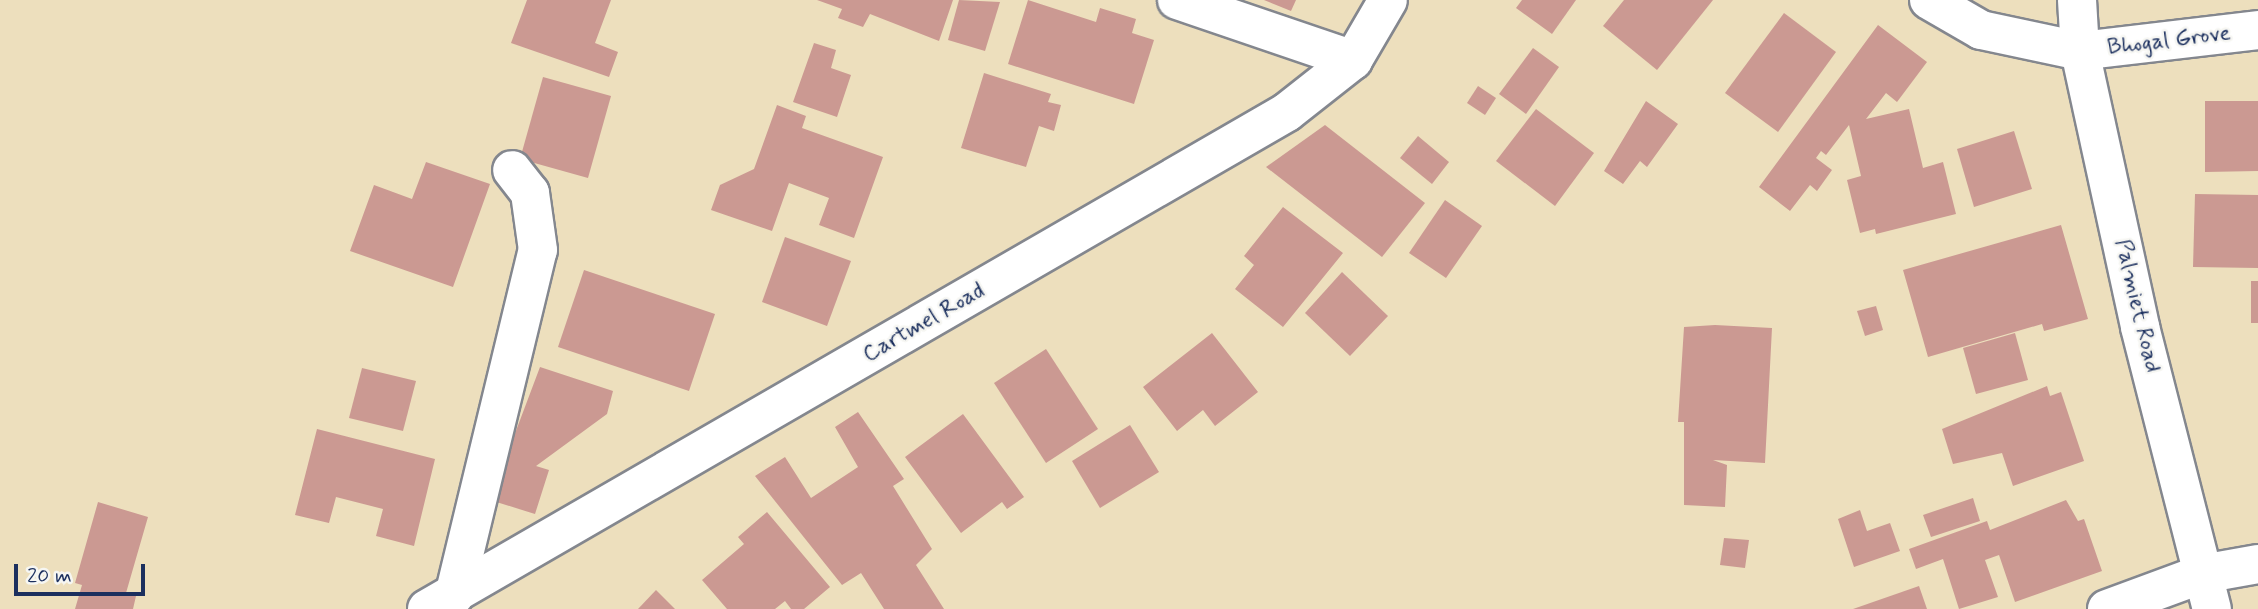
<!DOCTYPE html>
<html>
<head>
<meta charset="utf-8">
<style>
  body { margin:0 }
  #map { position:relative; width:2258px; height:609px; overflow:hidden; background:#eddfbd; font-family:Mynerve,sans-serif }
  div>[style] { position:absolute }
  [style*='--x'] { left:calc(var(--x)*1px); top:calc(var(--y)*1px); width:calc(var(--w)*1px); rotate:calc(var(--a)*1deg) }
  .building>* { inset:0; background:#cb9992 }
  .roads { filter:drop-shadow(2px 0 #84878e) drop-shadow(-2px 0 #84878e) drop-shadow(0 2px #84878e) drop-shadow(0 -2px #84878e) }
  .minor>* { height:38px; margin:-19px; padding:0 19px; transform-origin:19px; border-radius:19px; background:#fff }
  span { translate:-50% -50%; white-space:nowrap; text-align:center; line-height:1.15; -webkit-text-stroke:5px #f6f6f2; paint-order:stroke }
  .street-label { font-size:23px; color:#1b2f5e }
  .scale { position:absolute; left:14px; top:564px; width:131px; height:32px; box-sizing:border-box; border:4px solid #1b2f5e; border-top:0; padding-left:9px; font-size:21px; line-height:24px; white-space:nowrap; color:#1b2f5e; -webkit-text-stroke:5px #f6f6f2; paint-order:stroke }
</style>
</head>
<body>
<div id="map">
  <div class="building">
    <i style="clip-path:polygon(527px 0,611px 0,595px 43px,618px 52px,609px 77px,511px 43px)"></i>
    <i style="clip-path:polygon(817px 0,953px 0,939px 41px,870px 14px,863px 27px,838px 18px,842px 9px)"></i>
    <i style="clip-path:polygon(959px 0,1000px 2px,985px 51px,948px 40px)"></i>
    <i style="clip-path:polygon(1028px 0,1096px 22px,1100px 8px,1136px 19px,1132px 33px,1154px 40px,1134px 104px,1008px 64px)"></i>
    <i style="clip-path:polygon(1264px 0,1296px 0,1291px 11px)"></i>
    <i style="clip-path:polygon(1522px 0,1576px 0,1552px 34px,1516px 8px)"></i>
    <i style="clip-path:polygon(1624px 0,1713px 0,1657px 70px,1603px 26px)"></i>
    <i style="clip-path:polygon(1784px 13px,1836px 52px,1778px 132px,1725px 93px)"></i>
    <i style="clip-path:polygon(1878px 25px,1927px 62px,1897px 102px,1886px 93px,1866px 119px,1909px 109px,1923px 168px,1943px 162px,1956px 214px,1876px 234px,1875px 229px,1860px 233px,1847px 180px,1861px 176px,1849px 125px,1826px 155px,1821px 151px,1816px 158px,1832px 170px,1817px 191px,1810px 185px,1790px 211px,1759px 187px)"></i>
    <i style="clip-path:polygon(814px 43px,836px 50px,831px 68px,851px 75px,837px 117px,793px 102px)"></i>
    <i style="clip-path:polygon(1533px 48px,1559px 67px,1526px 114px,1499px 94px)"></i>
    <i style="clip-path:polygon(984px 73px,1051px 94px,1048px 102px,1061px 105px,1054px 131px,1039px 126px,1026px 167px,961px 148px)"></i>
    <i style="clip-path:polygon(543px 77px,611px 96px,588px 178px,520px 159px)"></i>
    <i style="clip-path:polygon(1478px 86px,1496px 98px,1485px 115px,1467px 103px)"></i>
    <i style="clip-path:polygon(1646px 101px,1678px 124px,1647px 167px,1640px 161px,1623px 184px,1604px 171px)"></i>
    <i style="clip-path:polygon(2205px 101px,2258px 101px,2258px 171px,2205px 172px)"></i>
    <i style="clip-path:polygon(777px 105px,806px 116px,802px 128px,883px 157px,854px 238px,819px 225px,829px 198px,789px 183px,772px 231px,711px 210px,720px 185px,754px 169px)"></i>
    <i style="clip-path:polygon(1536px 109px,1594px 153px,1555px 206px,1496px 161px)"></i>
    <i style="clip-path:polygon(1325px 125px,1425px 203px,1382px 257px,1266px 167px)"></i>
    <i style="clip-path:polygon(2014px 131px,2032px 189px,1974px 207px,1957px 149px)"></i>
    <i style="clip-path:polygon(1418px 136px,1449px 162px,1432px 184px,1400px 158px)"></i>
    <i style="clip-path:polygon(426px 162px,490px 184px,453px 287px,350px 251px,374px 185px,412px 199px)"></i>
    <i style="clip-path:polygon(2195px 194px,2258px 195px,2258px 268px,2193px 267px)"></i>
    <i style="clip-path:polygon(1445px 200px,1482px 226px,1446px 278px,1409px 253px)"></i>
    <i style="clip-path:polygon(1283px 207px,1343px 253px,1283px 327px,1235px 289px,1254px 265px,1244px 256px)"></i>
    <i style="clip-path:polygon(2061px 225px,2088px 319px,2044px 331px,2042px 324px,1928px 357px,1903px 270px)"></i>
    <i style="clip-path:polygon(785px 237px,851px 261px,827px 326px,762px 302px)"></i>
    <i style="clip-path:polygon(584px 270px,715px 314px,689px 391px,558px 347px)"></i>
    <i style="clip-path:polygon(1342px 272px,1388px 316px,1350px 356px,1305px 313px)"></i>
    <i style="clip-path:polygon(2251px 281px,2258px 281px,2258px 323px,2251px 323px)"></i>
    <i style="clip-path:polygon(1876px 306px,1883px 330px,1865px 336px,1857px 311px)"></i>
    <i style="clip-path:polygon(1715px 325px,1772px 328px,1765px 463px,1713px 460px,1727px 465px,1725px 507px,1684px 505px,1684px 422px,1678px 422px,1684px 327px)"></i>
    <i style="clip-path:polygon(1212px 333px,1258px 392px,1215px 426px,1203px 410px,1177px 431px,1143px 387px)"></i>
    <i style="clip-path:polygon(2015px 333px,2028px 380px,1976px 394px,1963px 348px)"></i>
    <i style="clip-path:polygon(1046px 349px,1098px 429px,1046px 463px,994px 383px)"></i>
    <i style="clip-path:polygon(540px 367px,613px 391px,607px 414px,536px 466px,549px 470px,535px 514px,490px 500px)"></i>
    <i style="clip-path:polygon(362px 368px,416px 381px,403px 431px,349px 418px)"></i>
    <i style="clip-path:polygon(2047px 386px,2050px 396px,2061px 392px,2084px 461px,2013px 486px,2002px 453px,1953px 464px,1942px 429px)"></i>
    <i style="clip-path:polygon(858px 412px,904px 479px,893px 486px,932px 549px,916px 565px,944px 609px,884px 609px,861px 573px,842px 585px,755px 476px,785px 457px,811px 498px,858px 467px,835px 427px)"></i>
    <i style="clip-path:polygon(963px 414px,1024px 497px,1007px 509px,1002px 502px,961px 533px,905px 457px)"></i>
    <i style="clip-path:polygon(1130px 425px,1159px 472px,1100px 508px,1072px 461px)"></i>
    <i style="clip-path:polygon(317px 429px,435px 459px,414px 546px,376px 536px,383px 509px,336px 497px,329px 523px,295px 515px)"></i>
    <i style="clip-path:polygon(1973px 498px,1980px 521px,1931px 537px,1923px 515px)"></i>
    <i style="clip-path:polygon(2066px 500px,2078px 521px,2084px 519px,2102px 571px,2015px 602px,1999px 555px,1985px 560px,1998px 597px,1959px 609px,1943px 559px,1916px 569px,1909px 549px,1987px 521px,1990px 530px)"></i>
    <i style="clip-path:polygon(98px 502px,148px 517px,126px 593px,136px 596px,133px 609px,75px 609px,82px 585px,75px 583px)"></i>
    <i style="clip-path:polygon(1860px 510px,1867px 531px,1890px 523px,1900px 551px,1854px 567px,1838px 519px)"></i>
    <i style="clip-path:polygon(767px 512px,830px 587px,804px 609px,791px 609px,785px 601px,775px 609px,727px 609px,702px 580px,744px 544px,738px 537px)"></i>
    <i style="clip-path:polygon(1724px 538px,1749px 540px,1745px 568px,1720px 565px)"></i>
    <i style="clip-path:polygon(1919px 586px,1927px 609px,1853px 609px)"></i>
    <i style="clip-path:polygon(656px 590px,675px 609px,638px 609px)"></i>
  </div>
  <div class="roads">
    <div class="minor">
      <i style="--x:1177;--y:0;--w:186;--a:18.8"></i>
      <i style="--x:1929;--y:0;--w:60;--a:30"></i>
      <i style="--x:1981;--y:30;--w:101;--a:12"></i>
      <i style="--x:2080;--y:51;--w:179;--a:-6.7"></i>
      <i style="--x:2077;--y:0;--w:51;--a:86.6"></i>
      <i style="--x:2080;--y:51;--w:282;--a:77.7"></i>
      <i style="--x:2140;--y:327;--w:291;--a:75.7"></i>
      <i style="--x:454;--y:596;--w:356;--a:-76.4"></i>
      <i style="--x:538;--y:250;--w:58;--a:-98"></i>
      <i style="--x:530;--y:193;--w:29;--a:-128"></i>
      <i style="--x:427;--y:609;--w:993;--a:-30.02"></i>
      <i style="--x:1287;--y:112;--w:84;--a:-38.2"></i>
      <i style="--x:1353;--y:60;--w:69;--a:-59.7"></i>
      <i style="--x:2107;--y:609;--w:101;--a:-20.2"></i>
      <i style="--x:2202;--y:574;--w:57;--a:-10.1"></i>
    </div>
  </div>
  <div class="street-label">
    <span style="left:2169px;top:41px;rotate:-7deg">Bhogal Grove</span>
    <span style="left:2137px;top:306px;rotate:77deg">Palmiet Road</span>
    <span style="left:924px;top:323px;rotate:-30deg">Cartmel Road</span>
  </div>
  <div class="scale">20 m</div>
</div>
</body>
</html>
